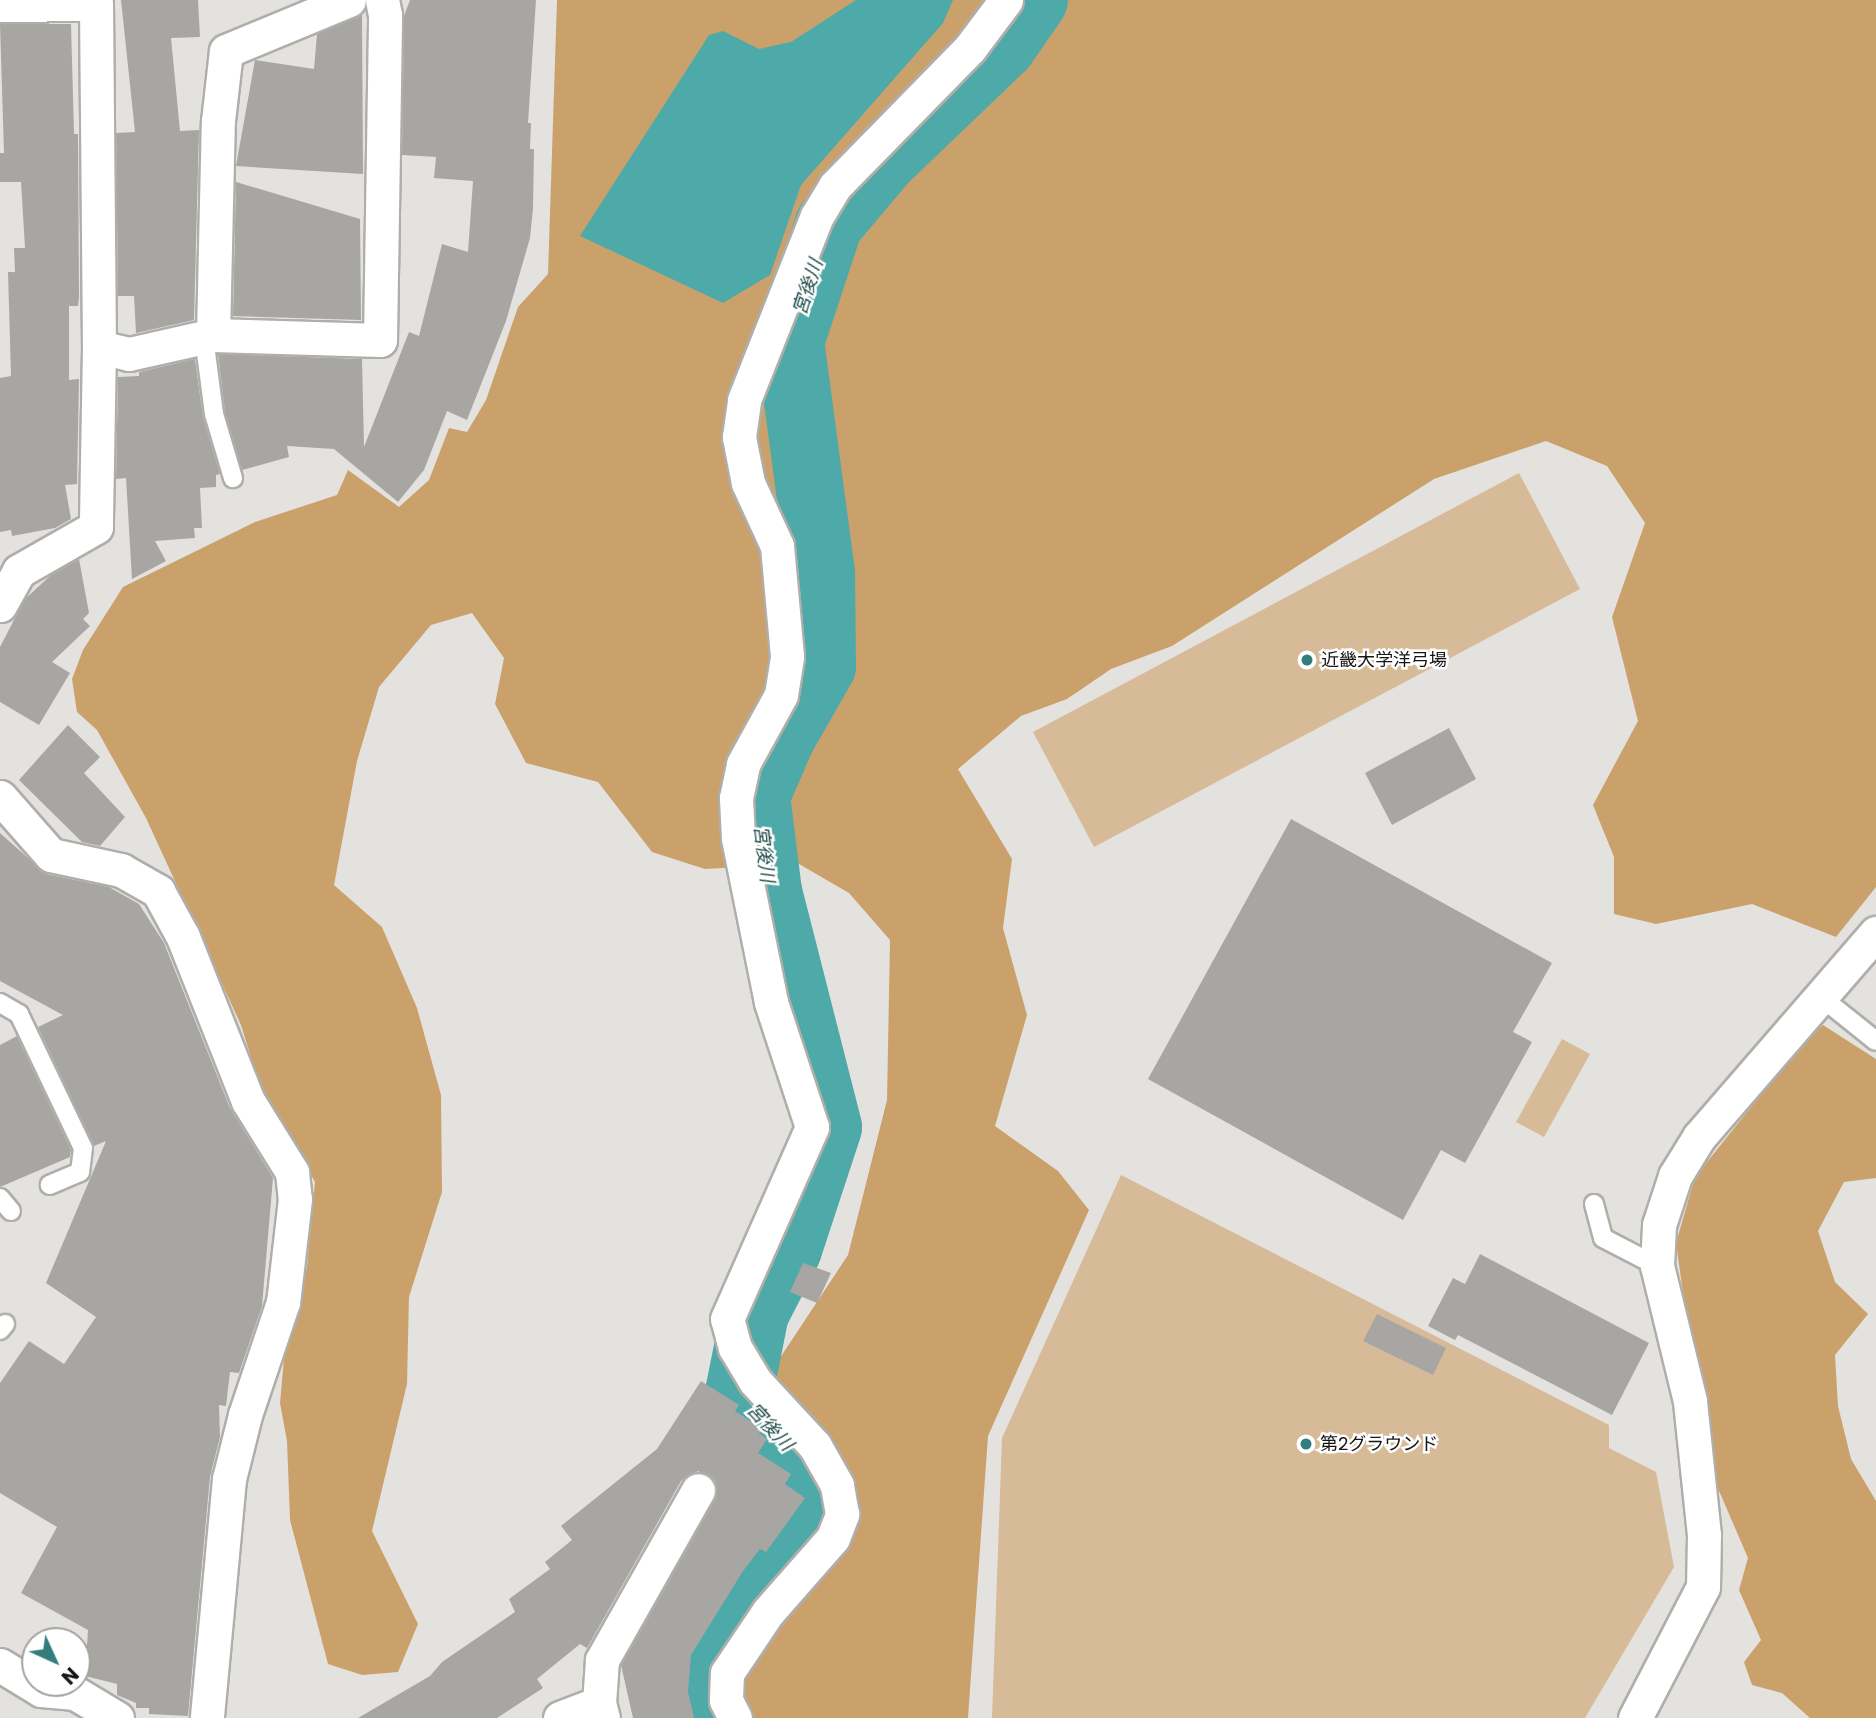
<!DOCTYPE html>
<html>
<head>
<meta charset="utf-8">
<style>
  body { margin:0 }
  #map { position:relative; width:1876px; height:1718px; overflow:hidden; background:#e4e2de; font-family:Poppins,"Noto Sans JP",sans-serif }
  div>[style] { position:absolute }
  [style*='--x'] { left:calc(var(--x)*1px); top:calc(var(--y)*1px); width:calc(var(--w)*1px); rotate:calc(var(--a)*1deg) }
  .green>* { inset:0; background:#d7ba97 }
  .forest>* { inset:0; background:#caa16b }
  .water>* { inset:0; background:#4ea9a9 }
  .river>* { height:68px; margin:-34px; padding:0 34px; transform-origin:34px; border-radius:34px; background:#4ea9a9 }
  .building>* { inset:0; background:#a8a6a3 }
  .roads { filter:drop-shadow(2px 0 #b0aeaa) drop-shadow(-2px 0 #b0aeaa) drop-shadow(0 2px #b0aeaa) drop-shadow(0 -2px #b0aeaa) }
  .service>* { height:18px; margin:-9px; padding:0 9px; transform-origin:9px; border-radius:9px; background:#fff }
  .minor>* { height:33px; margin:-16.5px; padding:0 16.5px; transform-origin:16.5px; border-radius:16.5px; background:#fff }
  .dots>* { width:19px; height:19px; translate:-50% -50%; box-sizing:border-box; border:4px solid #fff; border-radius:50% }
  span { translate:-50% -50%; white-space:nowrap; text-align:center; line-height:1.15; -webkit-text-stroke:5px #fff; paint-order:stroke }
  .poi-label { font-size:18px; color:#171615 }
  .left { translate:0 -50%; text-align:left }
  .water-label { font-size:19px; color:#214b4b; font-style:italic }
  .north { position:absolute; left:21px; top:1627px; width:70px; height:70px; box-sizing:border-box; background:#fff; border:2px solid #a2a2a1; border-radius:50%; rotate:135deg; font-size:19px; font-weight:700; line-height:28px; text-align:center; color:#171615 }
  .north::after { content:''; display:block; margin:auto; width:24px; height:32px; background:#347d7d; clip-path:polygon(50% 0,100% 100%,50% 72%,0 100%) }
</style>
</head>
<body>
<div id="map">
  <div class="green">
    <i style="clip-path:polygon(1519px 473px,1580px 589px,1094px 847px,1033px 732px)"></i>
    <i style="clip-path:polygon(1562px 1039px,1590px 1054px,1544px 1137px,1516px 1122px)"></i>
    <i style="clip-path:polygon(1121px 1175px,1609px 1425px,1609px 1448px,1656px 1472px,1674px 1567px,1585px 1718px,992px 1718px,1002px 1438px)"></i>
  </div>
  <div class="forest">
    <i style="clip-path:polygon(557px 0,1876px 0,1876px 887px,1836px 937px,1752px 904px,1656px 924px,1614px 914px,1614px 857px,1593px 805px,1638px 721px,1612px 617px,1645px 523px,1607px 466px,1546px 441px,1434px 479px,1172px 646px,1111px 669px,1067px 699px,1021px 716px,958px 769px,1012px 859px,1003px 928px,1027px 1015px,995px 1126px,1058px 1171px,1089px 1210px,988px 1436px,968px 1718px,751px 1718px,737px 1690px,742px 1671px,793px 1604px,846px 1549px,853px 1525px,848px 1481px,772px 1370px,848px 1255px,887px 1100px,890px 940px,849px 893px,799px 864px,705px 869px,652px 852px,598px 782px,526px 763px,495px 704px,504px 658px,472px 613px,431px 625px,379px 687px,357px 761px,334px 885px,382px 927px,417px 1008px,441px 1095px,442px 1192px,409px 1297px,407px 1384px,372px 1531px,418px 1624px,398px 1672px,362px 1675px,328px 1664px,290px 1520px,287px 1441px,280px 1403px,284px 1359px,307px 1267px,315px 1182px,258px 1080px,241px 1025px,146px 818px,97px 730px,77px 712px,72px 679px,83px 650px,123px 587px,255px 522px,337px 495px,348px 470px,399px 507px,429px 480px,449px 428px,467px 432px,486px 400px,518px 307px,548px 274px)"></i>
    <i style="clip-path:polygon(1823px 1025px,1876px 1059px,1876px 1178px,1844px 1182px,1818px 1231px,1835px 1282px,1868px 1314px,1835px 1355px,1838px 1406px,1851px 1459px,1876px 1501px,1876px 1718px,1810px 1718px,1782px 1693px,1752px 1685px,1744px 1662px,1761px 1640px,1739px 1590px,1748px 1558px,1707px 1463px,1676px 1243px,1695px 1177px,1800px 1046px)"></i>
  </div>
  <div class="water">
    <i style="clip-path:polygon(856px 0,953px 0,943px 23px,801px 185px,770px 275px,723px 303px,580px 236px,709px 35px,723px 31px,759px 49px,791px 42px)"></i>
  </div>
  <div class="river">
    <i style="--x:714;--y:1718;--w:46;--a:-100.1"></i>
    <i style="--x:706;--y:1673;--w:60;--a:-61.3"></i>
    <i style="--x:735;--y:1620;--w:77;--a:-48.7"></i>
    <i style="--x:786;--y:1562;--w:46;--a:-42.4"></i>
    <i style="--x:820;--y:1531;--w:36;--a:-88"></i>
    <i style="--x:821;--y:1495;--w:59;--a:-121.8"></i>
    <i style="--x:790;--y:1445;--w:73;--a:-134.4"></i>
    <i style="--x:739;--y:1393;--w:82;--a:-78.7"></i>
    <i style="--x:755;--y:1313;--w:72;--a:-62.7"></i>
    <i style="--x:788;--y:1249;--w:128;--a:-71.8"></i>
    <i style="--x:828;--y:1127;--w:243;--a:-104.3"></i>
    <i style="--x:768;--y:892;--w:97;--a:-97.1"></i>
    <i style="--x:756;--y:796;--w:63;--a:-66.7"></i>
    <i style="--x:781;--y:738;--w:83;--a:-60.3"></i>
    <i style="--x:822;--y:666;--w:93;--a:-90.6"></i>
    <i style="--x:821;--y:573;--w:233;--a:-97.6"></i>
    <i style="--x:790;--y:342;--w:124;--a:-71.7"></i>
    <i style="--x:829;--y:224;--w:84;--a:-49.8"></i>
    <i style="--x:883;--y:160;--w:165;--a:-43.8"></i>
    <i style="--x:1002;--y:46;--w:56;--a:-55.2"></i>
  </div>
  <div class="building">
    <i style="clip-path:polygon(121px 0,198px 0,200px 37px,171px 38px,180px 131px,199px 130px,194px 320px,136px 333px,134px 296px,118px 296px,116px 133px,135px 132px)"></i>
    <i style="clip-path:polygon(410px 0,536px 0,528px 123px,531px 123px,530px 149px,534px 149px,533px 208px,530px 238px,506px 321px,467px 420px,447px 411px,424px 470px,398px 502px,334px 449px,287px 446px,289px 457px,242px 470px,225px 412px,218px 354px,362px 359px,364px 447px,409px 332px,419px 336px,442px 244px,468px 252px,473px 181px,434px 178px,436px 157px,402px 155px,404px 16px)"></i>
    <i style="clip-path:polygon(362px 13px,363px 174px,236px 166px,255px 60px,314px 69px,317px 34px)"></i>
    <i style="clip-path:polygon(0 24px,71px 24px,74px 134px,78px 134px,79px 297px,78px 306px,69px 306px,69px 380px,79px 379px,77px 484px,65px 485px,71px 519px,55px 528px,12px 536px,11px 530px,0 532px,0 378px,11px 376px,8px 272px,15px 272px,14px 248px,25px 248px,21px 182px,0 182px,0 153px,4px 153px)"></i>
    <i style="clip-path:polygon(236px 182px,360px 219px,361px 320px,233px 316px)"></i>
    <i style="clip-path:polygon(195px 359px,203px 417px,220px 474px,216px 475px,216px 487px,200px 488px,202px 528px,194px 528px,195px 538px,155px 541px,166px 561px,132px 579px,126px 478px,116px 479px,118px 377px,139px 376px,139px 372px)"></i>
    <i style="clip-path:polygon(79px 559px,89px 613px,83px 619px,90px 626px,52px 662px,70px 673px,39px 725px,0 702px,0 647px,25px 599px,51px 575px)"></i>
    <i style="clip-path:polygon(68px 725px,100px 757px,84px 773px,125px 817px,100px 846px,82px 842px,19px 780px)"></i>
    <i style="clip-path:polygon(1449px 728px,1476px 779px,1392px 825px,1365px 773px)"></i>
    <i style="clip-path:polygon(1291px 819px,1552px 963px,1513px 1032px,1532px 1042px,1465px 1163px,1441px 1150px,1403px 1220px,1148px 1079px)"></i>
    <i style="clip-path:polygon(0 833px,46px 874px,109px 887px,139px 904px,164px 943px,230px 1108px,273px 1178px,262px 1306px,239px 1373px,230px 1372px,226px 1406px,219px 1405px,220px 1437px,210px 1477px,188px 1716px,149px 1714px,149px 1708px,136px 1708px,136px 1703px,117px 1695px,117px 1684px,85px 1676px,88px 1630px,21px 1593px,57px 1527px,0 1493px,0 1383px,29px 1341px,64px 1364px,96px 1317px,46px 1283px,106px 1141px,94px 1146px,38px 1027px,63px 1015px,0 981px)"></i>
    <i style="clip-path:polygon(17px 1036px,71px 1150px,70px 1157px,0 1187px,0 1045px)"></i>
    <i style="clip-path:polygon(1480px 1254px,1649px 1343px,1612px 1415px,1458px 1335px,1455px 1340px,1428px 1326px,1453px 1278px,1465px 1284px)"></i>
    <i style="clip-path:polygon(803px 1263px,831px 1273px,817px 1303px,790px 1292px)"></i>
    <i style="clip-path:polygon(1377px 1314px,1446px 1348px,1433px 1375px,1363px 1341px)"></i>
    <i style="clip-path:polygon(701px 1381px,739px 1405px,735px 1411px,762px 1429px,759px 1433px,767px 1439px,758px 1453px,791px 1474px,785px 1484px,805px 1498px,766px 1552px,760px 1549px,743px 1571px,691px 1655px,688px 1692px,694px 1718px,633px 1718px,621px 1665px,715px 1499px,715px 1481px,698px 1471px,681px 1481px,587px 1648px,580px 1644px,537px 1679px,543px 1688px,497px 1718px,358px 1718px,430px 1676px,442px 1662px,515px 1612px,509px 1599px,550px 1569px,545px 1562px,572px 1540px,561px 1526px,657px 1449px)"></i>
  </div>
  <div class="roads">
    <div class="service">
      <i style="--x:204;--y:337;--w:78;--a:82.6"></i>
      <i style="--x:214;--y:414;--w:67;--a:73.5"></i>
      <i style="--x:1821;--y:997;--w:70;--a:38.7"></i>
      <i style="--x:0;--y:1003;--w:22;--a:30"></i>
      <i style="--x:19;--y:1014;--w:148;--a:64.5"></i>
      <i style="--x:83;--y:1148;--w:24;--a:97"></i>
      <i style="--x:80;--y:1172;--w:33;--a:157"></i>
      <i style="--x:0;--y:1198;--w:17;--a:50"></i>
      <i style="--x:1594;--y:1204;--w:35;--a:75"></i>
      <i style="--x:1603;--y:1238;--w:61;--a:27.4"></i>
      <i style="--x:0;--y:1330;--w:8;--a:-50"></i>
    </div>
    <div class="minor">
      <i style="--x:0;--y:5;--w:96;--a:-0.6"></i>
      <i style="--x:96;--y:4;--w:343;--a:89.5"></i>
      <i style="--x:99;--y:347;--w:180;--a:91"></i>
      <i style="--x:96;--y:527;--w:89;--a:150.3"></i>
      <i style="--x:19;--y:571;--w:39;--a:119"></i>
      <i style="--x:213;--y:335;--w:214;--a:-88.7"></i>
      <i style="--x:218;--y:121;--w:70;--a:-83.5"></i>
      <i style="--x:226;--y:51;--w:133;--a:-22.5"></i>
      <i style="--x:99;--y:347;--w:31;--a:13"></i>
      <i style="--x:129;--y:354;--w:86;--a:-12.7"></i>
      <i style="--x:213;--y:335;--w:167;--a:1.7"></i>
      <i style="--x:380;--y:340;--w:325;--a:-89.1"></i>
      <i style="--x:385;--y:15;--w:15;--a:-101"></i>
      <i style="--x:0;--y:797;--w:77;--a:48.7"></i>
      <i style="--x:51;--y:855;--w:72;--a:12.1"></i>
      <i style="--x:121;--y:870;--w:43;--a:29.6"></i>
      <i style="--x:158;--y:891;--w:52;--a:61.5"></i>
      <i style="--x:183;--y:937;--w:176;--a:68.4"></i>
      <i style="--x:248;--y:1101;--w:84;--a:58.2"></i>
      <i style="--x:292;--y:1172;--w:27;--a:84"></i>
      <i style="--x:295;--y:1199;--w:104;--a:96.6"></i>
      <i style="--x:283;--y:1302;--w:119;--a:108.6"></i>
      <i style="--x:245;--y:1415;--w:66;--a:104"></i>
      <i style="--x:229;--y:1479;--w:240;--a:95.3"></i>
      <i style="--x:0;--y:1665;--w:48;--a:31.4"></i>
      <i style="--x:41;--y:1690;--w:34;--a:5"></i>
      <i style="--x:75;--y:1693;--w:49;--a:30.8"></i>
      <i style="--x:560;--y:1718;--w:42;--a:-21"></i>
      <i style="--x:603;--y:1718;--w:16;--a:-105"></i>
      <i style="--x:599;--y:1703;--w:43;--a:-86"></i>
      <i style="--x:602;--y:1660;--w:195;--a:-60.5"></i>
      <i style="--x:735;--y:1718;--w:20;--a:-117"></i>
      <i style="--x:726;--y:1700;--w:27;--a:-88"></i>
      <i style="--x:727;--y:1673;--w:73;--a:-56.1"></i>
      <i style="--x:768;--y:1612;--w:98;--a:-48.7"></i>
      <i style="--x:833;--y:1538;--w:26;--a:-69"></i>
      <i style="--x:842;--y:1514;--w:29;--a:-100"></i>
      <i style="--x:837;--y:1485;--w:45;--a:-119.4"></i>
      <i style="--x:815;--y:1446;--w:88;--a:-132.7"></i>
      <i style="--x:755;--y:1381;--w:39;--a:-121"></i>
      <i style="--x:735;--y:1348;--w:30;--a:-105"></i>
      <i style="--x:727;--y:1319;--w:210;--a:-66.1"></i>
      <i style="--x:812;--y:1127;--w:132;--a:-108.2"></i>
      <i style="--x:771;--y:1002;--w:167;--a:-101.4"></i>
      <i style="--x:738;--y:838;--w:40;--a:-92.9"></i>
      <i style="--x:736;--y:798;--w:35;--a:-78"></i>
      <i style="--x:743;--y:764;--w:79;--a:-61.2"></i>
      <i style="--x:781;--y:695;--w:39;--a:-81"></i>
      <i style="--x:787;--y:656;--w:110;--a:-95.2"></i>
      <i style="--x:777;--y:546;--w:69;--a:-114.7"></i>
      <i style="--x:748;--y:483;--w:47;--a:-101.1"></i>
      <i style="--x:739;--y:437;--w:37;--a:-82"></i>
      <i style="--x:744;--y:400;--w:198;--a:-68.4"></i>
      <i style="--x:817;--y:216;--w:35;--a:-59"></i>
      <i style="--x:835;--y:186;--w:193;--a:-45.6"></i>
      <i style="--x:970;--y:48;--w:60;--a:-53.1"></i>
      <i style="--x:1635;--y:1718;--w:148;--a:-62.6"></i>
      <i style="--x:1703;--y:1587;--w:52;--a:-88.9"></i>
      <i style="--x:1704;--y:1535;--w:135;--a:-96"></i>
      <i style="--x:1690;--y:1401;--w:139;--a:-103.7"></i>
      <i style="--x:1657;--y:1266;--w:41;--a:-87.2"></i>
      <i style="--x:1659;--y:1225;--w:52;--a:-71.9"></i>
      <i style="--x:1675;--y:1176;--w:46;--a:-58.4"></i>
      <i style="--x:1699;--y:1137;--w:270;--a:-49.1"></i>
    </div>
  </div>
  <div class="dots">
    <i style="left:1307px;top:660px;background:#347d7d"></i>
    <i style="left:1306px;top:1444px;background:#347d7d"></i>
  </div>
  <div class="poi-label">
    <span class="left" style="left:1321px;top:660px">近畿大学洋弓場</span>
    <span class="left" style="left:1320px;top:1444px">第2グラウンド</span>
  </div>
  <div class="water-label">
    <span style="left:808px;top:287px;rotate:-72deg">宮後川</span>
    <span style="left:764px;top:854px;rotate:83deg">宮後川</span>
    <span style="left:770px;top:1427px;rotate:47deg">宮後川</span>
  </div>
  <div class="north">N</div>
</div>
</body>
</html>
